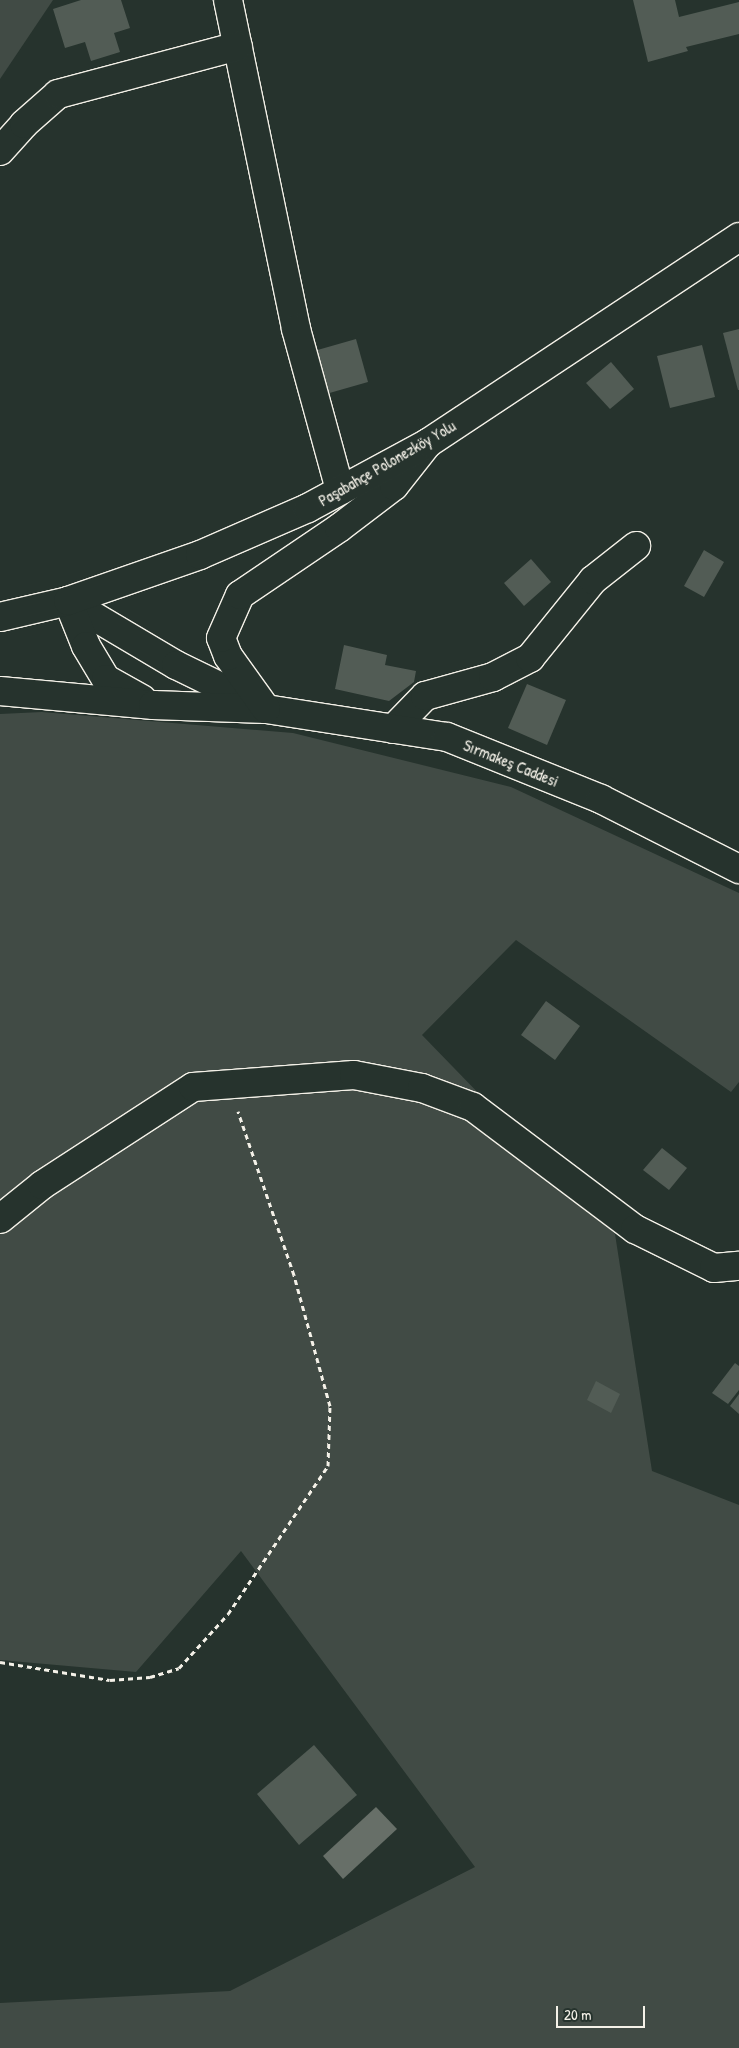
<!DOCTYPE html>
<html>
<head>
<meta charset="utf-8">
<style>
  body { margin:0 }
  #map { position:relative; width:739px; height:2048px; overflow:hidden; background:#26332d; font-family:"Patrick Hand",sans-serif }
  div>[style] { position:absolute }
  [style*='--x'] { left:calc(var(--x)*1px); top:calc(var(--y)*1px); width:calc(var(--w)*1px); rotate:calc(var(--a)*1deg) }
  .green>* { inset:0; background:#414b45 }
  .water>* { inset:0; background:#676f68 }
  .building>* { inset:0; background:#525c55 }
  .path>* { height:3px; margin-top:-1.5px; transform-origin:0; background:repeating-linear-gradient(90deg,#f4f1e8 0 5px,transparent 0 9px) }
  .roads { filter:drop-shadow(1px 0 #f4f1e8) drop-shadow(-1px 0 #f4f1e8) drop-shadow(0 1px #f4f1e8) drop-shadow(0 -1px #f4f1e8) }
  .minor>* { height:28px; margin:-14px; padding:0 14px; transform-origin:14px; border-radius:14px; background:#26332d }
  .tertiary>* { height:28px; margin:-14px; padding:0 14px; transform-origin:14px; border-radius:14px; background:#26332d }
  .secondary>* { height:28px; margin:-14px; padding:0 14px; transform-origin:14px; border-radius:14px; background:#26332d }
  .primary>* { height:28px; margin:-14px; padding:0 14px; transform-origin:14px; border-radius:14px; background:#26332d }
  span { translate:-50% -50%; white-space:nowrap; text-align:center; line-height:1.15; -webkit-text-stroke:4px #26332d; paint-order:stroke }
  .street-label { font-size:16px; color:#f4f1e8 }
  .scale { position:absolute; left:556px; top:2006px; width:89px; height:22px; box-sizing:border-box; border:2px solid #f4f1e8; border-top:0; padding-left:6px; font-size:15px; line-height:18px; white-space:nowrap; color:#f4f1e8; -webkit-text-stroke:4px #26332d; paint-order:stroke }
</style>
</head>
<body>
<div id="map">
  <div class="green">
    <i style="clip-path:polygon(0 0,53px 0,0 79px)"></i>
    <i style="clip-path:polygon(42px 712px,293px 733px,511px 787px,739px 893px,739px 1082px,731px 1092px,516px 940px,422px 1035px,615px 1234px,652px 1471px,739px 1505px,739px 2048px,0 2048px,0 2003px,230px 1991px,475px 1867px,241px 1551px,136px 1672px,0 1660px,0 714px)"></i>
  </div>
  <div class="water">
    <i style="clip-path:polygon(376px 1807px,397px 1829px,343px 1879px,323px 1856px)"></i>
  </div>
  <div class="building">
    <i style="clip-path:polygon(81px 0,121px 0,130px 28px,114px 33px,120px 52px,91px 61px,85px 42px,65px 48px,53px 9px)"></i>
    <i style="clip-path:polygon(633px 0,675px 0,679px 17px,739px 2px,739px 34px,686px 47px,688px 51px,648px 62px)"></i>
    <i style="clip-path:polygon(739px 329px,739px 390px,738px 390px,723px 333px)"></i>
    <i style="clip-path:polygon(356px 339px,368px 382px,326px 394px,314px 351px)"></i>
    <i style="clip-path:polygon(702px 345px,715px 397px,670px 408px,657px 356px)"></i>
    <i style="clip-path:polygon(611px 362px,634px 389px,610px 409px,586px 383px)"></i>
    <i style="clip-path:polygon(704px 550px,724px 562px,704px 597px,684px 586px)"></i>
    <i style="clip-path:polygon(531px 559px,551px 582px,524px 606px,504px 583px)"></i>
    <i style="clip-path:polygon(344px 645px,387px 655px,385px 665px,416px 671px,414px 682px,389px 701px,335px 689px)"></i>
    <i style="clip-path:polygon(527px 684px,566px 700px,547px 745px,508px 728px)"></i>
    <i style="clip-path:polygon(546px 1001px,580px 1026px,555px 1060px,521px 1035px)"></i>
    <i style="clip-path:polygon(662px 1148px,687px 1168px,669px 1190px,643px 1170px)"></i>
    <i style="clip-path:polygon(735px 1363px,739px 1366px,739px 1390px,728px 1404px,712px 1393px)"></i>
    <i style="clip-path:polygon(596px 1381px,620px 1394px,611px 1413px,587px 1400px)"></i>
    <i style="clip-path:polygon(739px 1394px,739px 1414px,730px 1406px)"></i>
    <i style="clip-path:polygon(314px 1745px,357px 1795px,299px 1845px,257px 1794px)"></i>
  </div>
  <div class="path">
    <i style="--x:0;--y:1662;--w:111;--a:9.3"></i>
    <i style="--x:110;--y:1680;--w:40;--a:-4.3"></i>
    <i style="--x:150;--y:1677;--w:30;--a:-17"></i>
    <i style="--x:179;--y:1668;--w:73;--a:-47.8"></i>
    <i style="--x:228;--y:1614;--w:179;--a:-56"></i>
    <i style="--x:328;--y:1466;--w:60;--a:-88.1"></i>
    <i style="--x:330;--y:1406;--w:136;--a:-105.4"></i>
    <i style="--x:294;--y:1275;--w:173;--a:-108.9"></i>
  </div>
  <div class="roads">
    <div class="minor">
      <i style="--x:228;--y:0;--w:336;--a:78.3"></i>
      <i style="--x:296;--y:329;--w:167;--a:74.7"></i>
      <i style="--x:0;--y:151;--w:36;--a:-48"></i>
      <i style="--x:24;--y:124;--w:45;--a:-41.4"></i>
      <i style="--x:58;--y:94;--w:186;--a:-14.9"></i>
      <i style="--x:393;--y:729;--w:46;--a:-45.9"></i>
      <i style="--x:425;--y:696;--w:71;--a:-15.6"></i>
      <i style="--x:493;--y:677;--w:42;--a:-27.2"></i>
      <i style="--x:530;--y:658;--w:100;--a:-51.1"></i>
      <i style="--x:593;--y:580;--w:55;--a:-38.3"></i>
    </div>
    <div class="tertiary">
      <i style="--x:0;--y:1219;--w:54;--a:-39"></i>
      <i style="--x:42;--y:1185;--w:180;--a:-33"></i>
      <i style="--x:193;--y:1087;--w:161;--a:-4.3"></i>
      <i style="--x:354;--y:1075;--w:69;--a:10.8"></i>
      <i style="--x:422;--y:1088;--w:54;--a:20.4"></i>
      <i style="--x:473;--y:1107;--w:203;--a:37"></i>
      <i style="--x:635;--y:1229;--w:88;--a:26.3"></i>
      <i style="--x:714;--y:1268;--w:25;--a:-5"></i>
    </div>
    <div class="secondary">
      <i style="--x:68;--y:601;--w:126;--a:30.7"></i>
      <i style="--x:176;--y:665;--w:91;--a:26"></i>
      <i style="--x:68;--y:601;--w:48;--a:68.2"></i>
      <i style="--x:86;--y:646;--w:39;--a:59"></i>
      <i style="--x:106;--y:679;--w:41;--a:29.1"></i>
      <i style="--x:0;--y:691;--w:154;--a:5.2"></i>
      <i style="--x:153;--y:705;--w:113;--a:2"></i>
      <i style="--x:266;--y:709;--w:183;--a:8.8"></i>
      <i style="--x:447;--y:737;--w:166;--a:21.9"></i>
      <i style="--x:601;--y:799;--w:155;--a:26.9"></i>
      <i style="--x:266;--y:709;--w:65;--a:-125.6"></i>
      <i style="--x:228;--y:656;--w:19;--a:-111"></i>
      <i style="--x:221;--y:638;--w:47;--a:-66.2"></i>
      <i style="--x:240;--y:595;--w:120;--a:-34.1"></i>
      <i style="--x:339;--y:528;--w:69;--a:-37.4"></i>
      <i style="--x:394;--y:486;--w:55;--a:-51.7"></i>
    </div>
    <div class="primary">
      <i style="--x:0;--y:617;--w:70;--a:-13.2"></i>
      <i style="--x:68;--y:601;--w:140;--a:-19.2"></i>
      <i style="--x:200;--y:555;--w:118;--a:-23.5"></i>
      <i style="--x:308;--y:508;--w:136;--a:-28.4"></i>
      <i style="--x:428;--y:443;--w:373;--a:-33.5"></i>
    </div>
  </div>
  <div class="street-label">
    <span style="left:387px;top:463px;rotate:-30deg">Paşabahçe Polonezköy Yolu</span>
    <span style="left:511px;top:763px;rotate:22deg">Sırmakeş Caddesi</span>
  </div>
  <div class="scale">20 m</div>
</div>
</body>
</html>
